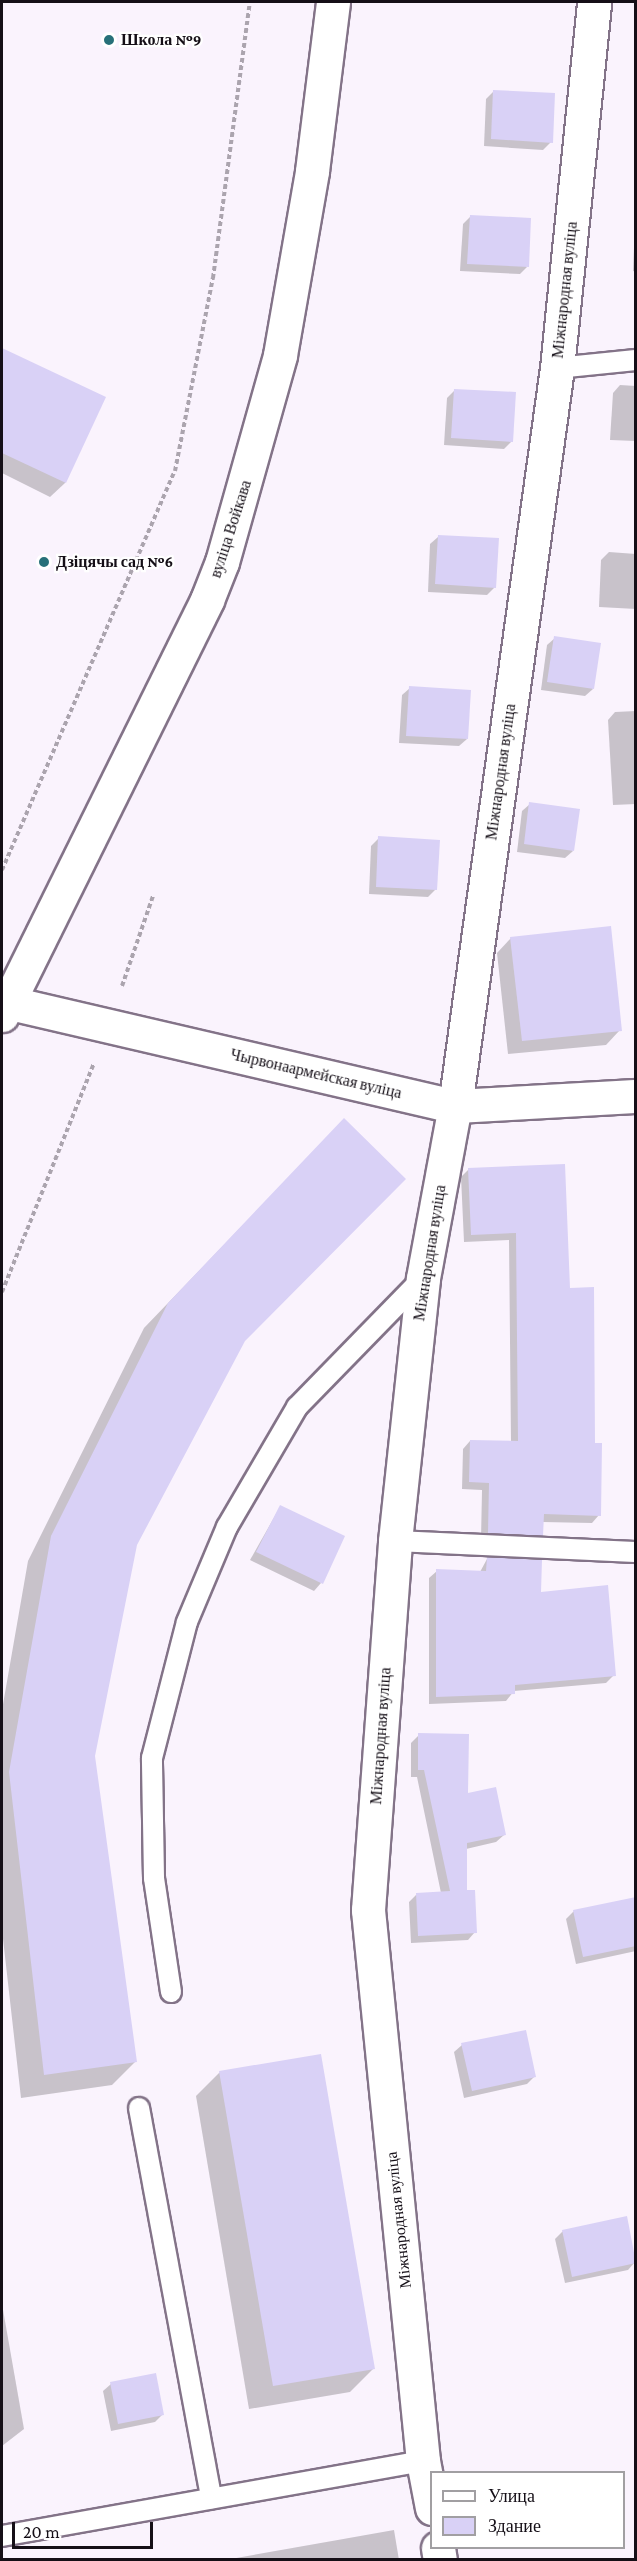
<!DOCTYPE html>
<html>
<head>
<meta charset="utf-8">
<style>
  body { margin:0 }
  #map { position:relative; width:637px; height:2561px; overflow:hidden; background:#faf3fd; font-family:"Crimson Pro",serif }
  div>[style] { position:absolute }
  [style*='--x'] { left:calc(var(--x)*1px); top:calc(var(--y)*1px); width:calc(var(--w)*1px); rotate:calc(var(--a)*1deg) }
  .shadow>* { inset:0; background:#0003 }
  .building>* { inset:0; background:#d9d1f6 }
  .path>* { height:4px; margin-top:-2px; transform-origin:0; background:repeating-linear-gradient(90deg,#aba4ae 0 4.5px,transparent 0 7.5px) }
  .roads { filter:drop-shadow(2px 0 #837388) drop-shadow(-2px 0 #837388) drop-shadow(0 2px #837388) drop-shadow(0 -2px #837388) }
  .service>* { height:20px; margin:-10px; padding:0 10px; transform-origin:10px; border-radius:10px; background:#fff }
  .minor>* { height:33px; margin:-16.5px; padding:0 16.5px; transform-origin:16.5px; border-radius:16.5px; background:#fff }
  .secondary>* { height:33px; margin:-16.5px; padding:0 16.5px; transform-origin:16.5px; border-radius:16.5px; background:#fff }
  .dots>* { width:16px; height:16px; translate:-50% -50%; box-sizing:border-box; border:3px solid #fff; border-radius:50% }
  span { translate:-50% -50%; white-space:nowrap; text-align:center; line-height:1.15; -webkit-text-stroke:4.5px #fff; paint-order:stroke }
  .poi-label { font-size:16px; color:#150f17; font-weight:700 }
  .left { translate:0 -50%; text-align:left }
  .street-label { font-size:16px; color:#150f17 }
  .frame { position:absolute; inset:0; border:3px solid #150f17; pointer-events:none }
  .legend { position:absolute; left:430px; top:2471px; width:195px; height:78px; box-sizing:border-box; background:#fff; border:2px solid #a19fa2; margin:0; padding:8px 10px; list-style:none; font-size:18px; color:#150f17 }
  .legend li { display:flex; align-items:center; gap:12px; height:30px }
  .legend b { width:30px; border:2px solid #a19fa2 }
  .scale { position:absolute; left:12px; top:2522px; width:141px; height:27px; box-sizing:border-box; border:3px solid #150f17; border-top:0; padding-left:8px; font-size:18px; line-height:21px; white-space:nowrap; color:#150f17; -webkit-text-stroke:4px #fff; paint-order:stroke }
</style>
</head>
<body>
<div id="map">
  <div class="shadow">
    <i style="clip-path:polygon(494px 91px,551px 142px,543px 150px,484px 146px,486px 99px)"></i>
    <i style="clip-path:polygon(470px 217px,527px 267px,520px 274px,460px 271px,463px 224px)"></i>
    <i style="clip-path:polygon(635px 224px,636px 224px,636px 272px,633px 271px)"></i>
    <i style="clip-path:polygon(2px 350px,104px 398px,65px 483px,50px 497px,2px 473px)"></i>
    <i style="clip-path:polygon(620px 385px,636px 386px,636px 441px,610px 440px,613px 393px)"></i>
    <i style="clip-path:polygon(455px 390px,512px 441px,504px 449px,444px 445px,447px 398px)"></i>
    <i style="clip-path:polygon(438px 537px,495px 587px,487px 595px,428px 592px,430px 544px)"></i>
    <i style="clip-path:polygon(609px 552px,636px 554px,636px 609px,599px 607px,601px 560px)"></i>
    <i style="clip-path:polygon(555px 638px,593px 689px,585px 696px,541px 690px,547px 645px)"></i>
    <i style="clip-path:polygon(410px 688px,467px 739px,459px 746px,399px 743px,402px 695px)"></i>
    <i style="clip-path:polygon(636px 711px,636px 804px,613px 805px,608px 720px,615px 712px)"></i>
    <i style="clip-path:polygon(530px 804px,573px 851px,565px 858px,517px 852px,522px 811px)"></i>
    <i style="clip-path:polygon(379px 838px,436px 889px,428px 897px,369px 894px,371px 846px)"></i>
    <i style="clip-path:polygon(511px 938px,620px 1030px,606px 1045px,508px 1054px,497px 953px)"></i>
    <i style="clip-path:polygon(321px 1144px,244px 1340px,136px 1544px,93px 1756px,135px 2062px,112px 2085px,21px 2098px,2px 1930px,2px 1710px,28px 1561px,144px 1328px)"></i>
    <i style="clip-path:polygon(469px 1169px,568px 1289px,594px 1444px,599px 1515px,592px 1523px,542px 1522px,542px 1535px,534px 1543px,481px 1540px,482px 1490px,462px 1489px,463px 1449px,470px 1441px,511px 1442px,509px 1240px,464px 1242px,461px 1177px)"></i>
    <i style="clip-path:polygon(280px 1507px,321px 1583px,314px 1591px,250px 1560px)"></i>
    <i style="clip-path:polygon(487px 1559px,539px 1593px,614px 1675px,606px 1683px,514px 1691px,506px 1701px,429px 1704px,429px 1578px,437px 1571px,480px 1572px)"></i>
    <i style="clip-path:polygon(419px 1735px,504px 1835px,496px 1842px,466px 1849px,465px 1892px,475px 1932px,468px 1940px,411px 1943px,409px 1902px,416px 1895px,441px 1893px,417px 1777px,411px 1777px,411px 1743px)"></i>
    <i style="clip-path:polygon(636px 1898px,636px 1951px,576px 1964px,566px 1919px,574px 1911px)"></i>
    <i style="clip-path:polygon(462px 2045px,534px 2077px,527px 2084px,464px 2098px,454px 2052px)"></i>
    <i style="clip-path:polygon(220px 2072px,374px 2368px,350px 2392px,249px 2409px,196px 2096px)"></i>
    <i style="clip-path:polygon(563px 2231px,635px 2262px,628px 2270px,565px 2283px,555px 2239px)"></i>
    <i style="clip-path:polygon(2px 2304px,24px 2429px,2px 2446px)"></i>
    <i style="clip-path:polygon(111px 2384px,162px 2415px,155px 2422px,111px 2431px,103px 2391px)"></i>
    <i style="clip-path:polygon(394px 2530px,399px 2560px,225px 2560px)"></i>
  </div>
  <div class="building">
    <i style="clip-path:polygon(493px 90px,555px 93px,553px 143px,491px 139px)"></i>
    <i style="clip-path:polygon(470px 215px,531px 218px,529px 267px,467px 264px)"></i>
    <i style="clip-path:polygon(2px 348px,106px 397px,66px 483px,2px 453px)"></i>
    <i style="clip-path:polygon(454px 389px,516px 392px,513px 442px,451px 438px)"></i>
    <i style="clip-path:polygon(438px 535px,499px 538px,496px 588px,435px 584px)"></i>
    <i style="clip-path:polygon(554px 636px,601px 643px,594px 689px,547px 682px)"></i>
    <i style="clip-path:polygon(409px 686px,471px 690px,468px 739px,406px 736px)"></i>
    <i style="clip-path:polygon(529px 802px,580px 809px,574px 851px,524px 844px)"></i>
    <i style="clip-path:polygon(378px 836px,440px 840px,437px 890px,376px 887px)"></i>
    <i style="clip-path:polygon(611px 926px,622px 1031px,522px 1041px,510px 937px)"></i>
    <i style="clip-path:polygon(344px 1118px,406px 1179px,245px 1341px,137px 1545px,95px 1756px,137px 2062px,44px 2075px,9px 1772px,51px 1536px,168px 1303px)"></i>
    <i style="clip-path:polygon(565px 1164px,570px 1288px,594px 1287px,595px 1443px,602px 1443px,601px 1516px,544px 1514px,543px 1536px,488px 1533px,489px 1483px,469px 1482px,470px 1440px,518px 1441px,516px 1233px,471px 1235px,468px 1168px)"></i>
    <i style="clip-path:polygon(280px 1505px,345px 1536px,323px 1584px,256px 1552px)"></i>
    <i style="clip-path:polygon(487px 1557px,542px 1560px,541px 1592px,608px 1585px,616px 1676px,515px 1685px,515px 1694px,436px 1697px,436px 1569px,486px 1571px)"></i>
    <i style="clip-path:polygon(418px 1733px,469px 1734px,468px 1793px,496px 1787px,506px 1835px,467px 1843px,467px 1890px,475px 1890px,477px 1933px,418px 1936px,416px 1893px,450px 1891px,424px 1770px,418px 1770px)"></i>
    <i style="clip-path:polygon(636px 1897px,636px 1946px,583px 1957px,573px 1910px)"></i>
    <i style="clip-path:polygon(526px 2030px,536px 2077px,472px 2091px,461px 2043px)"></i>
    <i style="clip-path:polygon(321px 2054px,375px 2369px,273px 2386px,219px 2071px)"></i>
    <i style="clip-path:polygon(627px 2216px,636px 2263px,572px 2277px,562px 2230px)"></i>
    <i style="clip-path:polygon(156px 2373px,164px 2415px,118px 2424px,110px 2382px)"></i>
  </div>
  <div class="path">
    <i style="--x:2;--y:870;--w:435;--a:-66.6"></i>
    <i style="--x:175;--y:471;--w:197;--a:-78.9"></i>
    <i style="--x:213;--y:278;--w:278;--a:-82.4"></i>
    <i style="--x:122;--y:986;--w:95;--a:-71"></i>
    <i style="--x:2;--y:1292;--w:247;--a:-68.1"></i>
  </div>
  <div class="roads">
    <div class="service">
      <i style="--x:557;--y:368;--w:79;--a:-5.8"></i>
      <i style="--x:395;--y:1541;--w:241;--a:2.6"></i>
      <i style="--x:171;--y:1992;--w:115;--a:-98.5"></i>
      <i style="--x:154;--y:1878;--w:120;--a:-91"></i>
      <i style="--x:152;--y:1758;--w:140;--a:-75.6"></i>
      <i style="--x:187;--y:1622;--w:103;--a:-67.2"></i>
      <i style="--x:227;--y:1527;--w:139;--a:-59.7"></i>
      <i style="--x:297;--y:1407;--w:180;--a:-45.7"></i>
      <i style="--x:139;--y:2108;--w:397;--a:79.5"></i>
      <i style="--x:2;--y:2536;--w:428;--a:-10.1"></i>
    </div>
    <div class="minor">
      <i style="--x:2;--y:1001;--w:465;--a:13.1"></i>
      <i style="--x:455;--y:1106;--w:181;--a:-3.2"></i>
      <i style="--x:432;--y:2508;--w:48;--a:-100.8"></i>
      <i style="--x:423;--y:2461;--w:554;--a:-95.7"></i>
      <i style="--x:368;--y:1910;--w:370;--a:-85.8"></i>
      <i style="--x:395;--y:1541;--w:264;--a:-83.9"></i>
      <i style="--x:423;--y:1278;--w:175;--a:-79.5"></i>
      <i style="--x:455;--y:1106;--w:745;--a:-82.13"></i>
      <i style="--x:557;--y:368;--w:368;--a:-84.2"></i>
      <i style="--x:438;--y:2548;--w:12;--a:81"></i>
    </div>
    <div class="secondary">
      <i style="--x:2;--y:1015;--w:463;--a:-63.7"></i>
      <i style="--x:207;--y:600;--w:41;--a:-68.5"></i>
      <i style="--x:222;--y:562;--w:215;--a:-74.3"></i>
      <i style="--x:280;--y:355;--w:187;--a:-80.1"></i>
      <i style="--x:312;--y:171;--w:170;--a:-82.9"></i>
    </div>
  </div>
  <div class="dots">
    <i style="left:109px;top:40px;background:#277079"></i>
    <i style="left:44px;top:562px;background:#277079"></i>
  </div>
  <div class="poi-label">
    <span class="left" style="left:121px;top:40px">Школа №9</span>
    <span class="left" style="left:56px;top:562px">Дзіцячы сад №6</span>
  </div>
  <div class="street-label">
    <span style="left:565px;top:290px;rotate:-84deg">Міжнародная вуліца</span>
    <span style="left:231px;top:529px;rotate:-72deg">вуліца Войкава</span>
    <span style="left:501px;top:772px;rotate:-82deg">Міжнародная вуліца</span>
    <span style="left:316px;top:1074px;rotate:13deg">Чырвонаармейская вуліца</span>
    <span style="left:430px;top:1253px;rotate:-81deg">Міжнародная вуліца</span>
    <span style="left:381px;top:1736px;rotate:-86deg">Міжнародная вуліца</span>
    <span style="left:399px;top:2220px;rotate:-96deg">Міжнародная вуліца</span>
  </div>
  <div class="frame"></div>
  <ul class="legend">
  <li><b style="height:8px;background:#fff"></b>Улица</li>
  <li><b style="height:16px;background:#d9d1f6"></b>Здание</li>
  </ul>
  <div class="scale">20 m</div>
</div>
</body>
</html>
